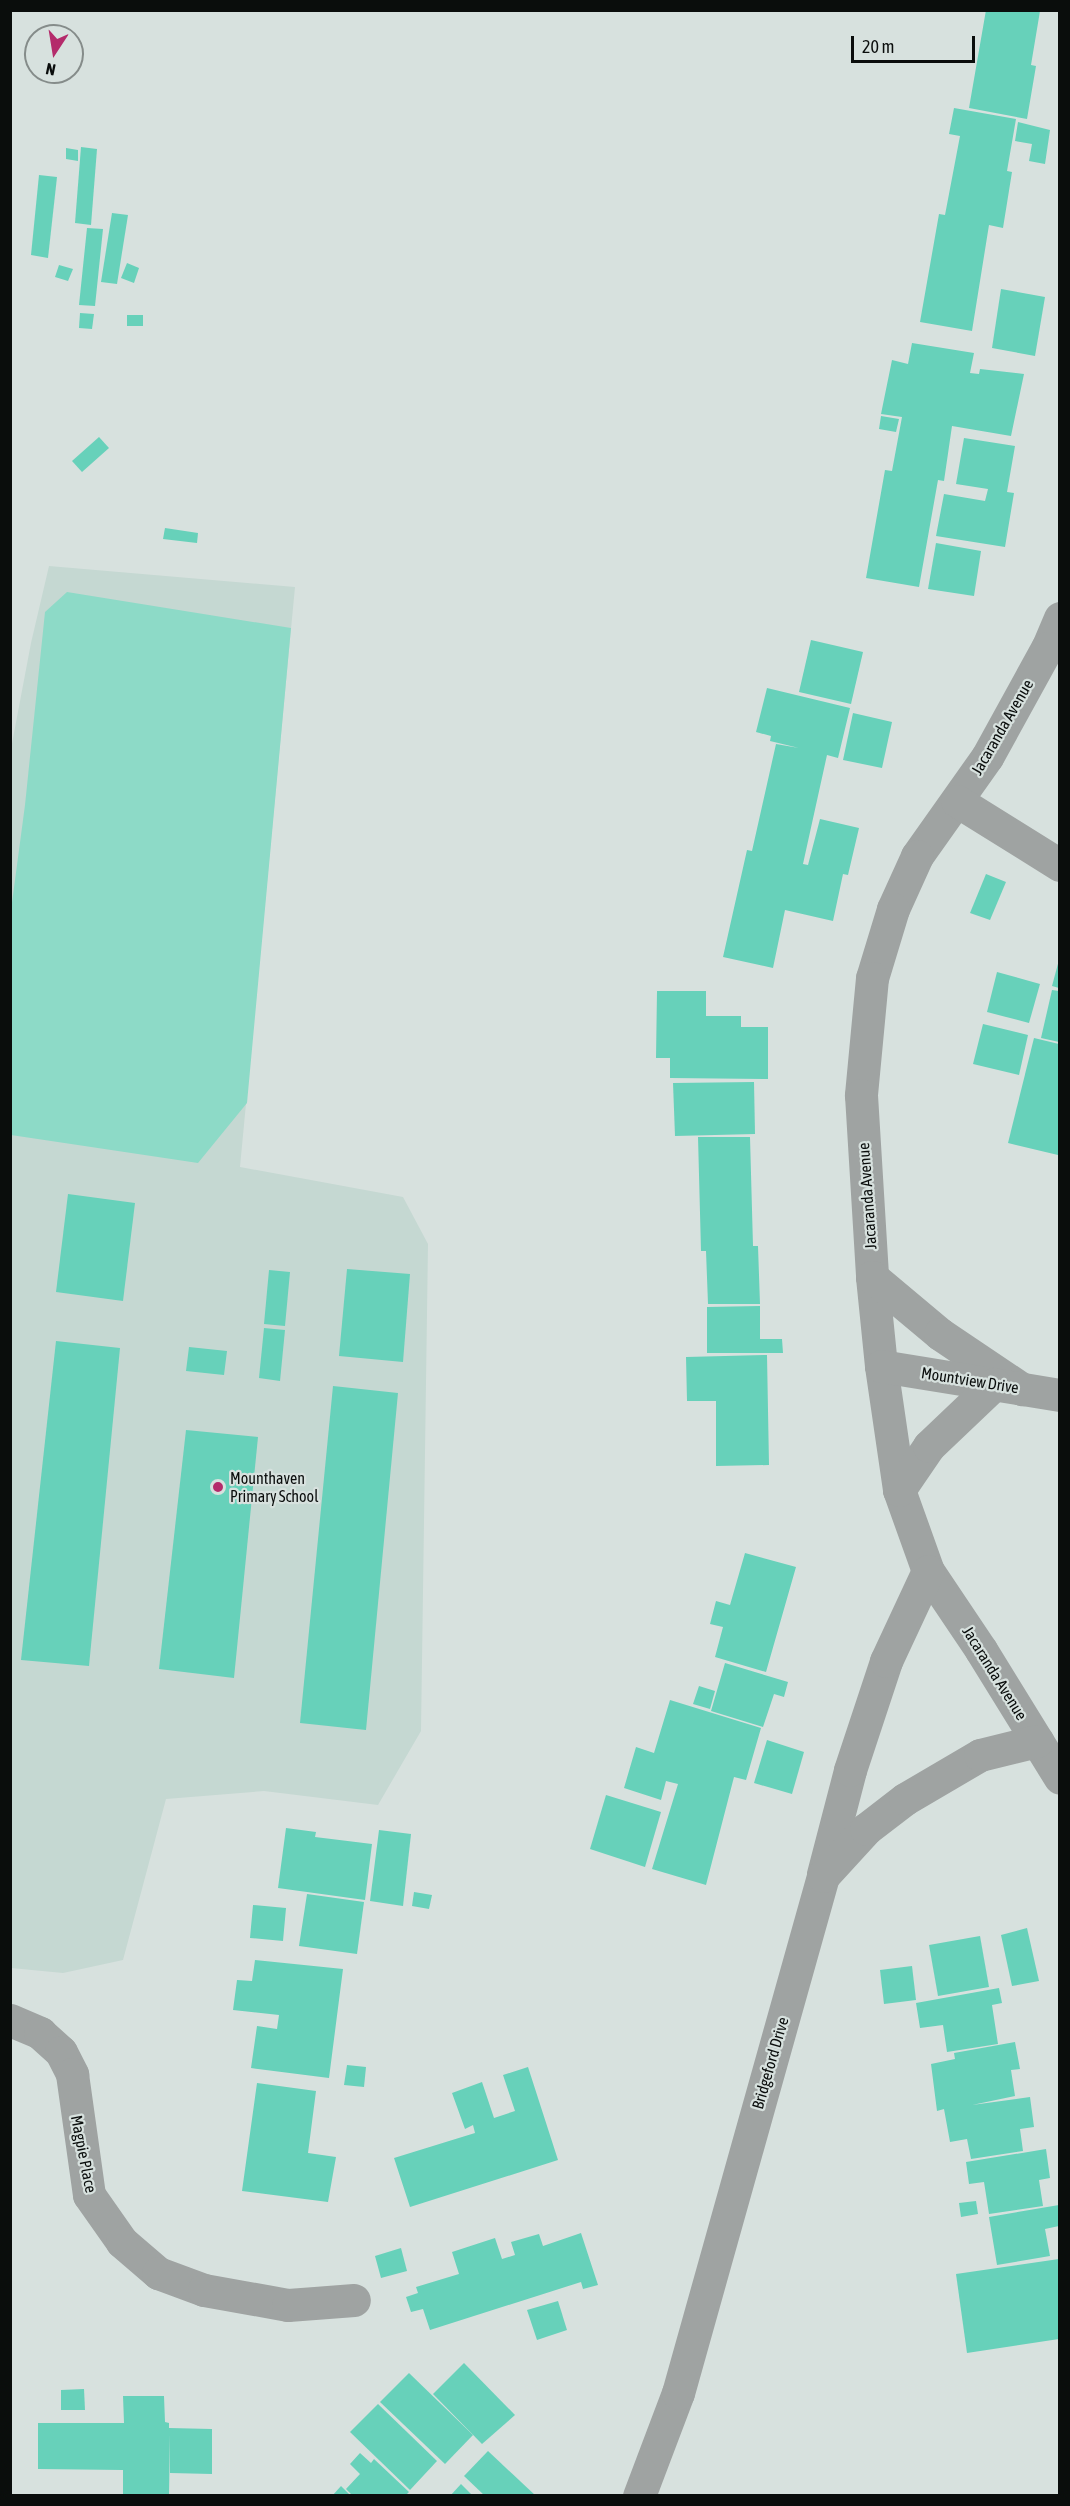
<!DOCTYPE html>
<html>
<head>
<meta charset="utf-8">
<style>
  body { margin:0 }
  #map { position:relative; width:1070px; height:2506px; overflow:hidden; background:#d7e1de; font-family:"Asap Condensed",sans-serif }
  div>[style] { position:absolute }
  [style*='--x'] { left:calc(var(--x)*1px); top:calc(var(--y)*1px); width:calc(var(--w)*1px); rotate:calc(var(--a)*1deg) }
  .built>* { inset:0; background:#c5d8d2 }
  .green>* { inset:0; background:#8ddac7 }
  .building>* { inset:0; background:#67d1ba }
  .street>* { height:33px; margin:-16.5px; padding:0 16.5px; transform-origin:16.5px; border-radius:16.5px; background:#9fa3a2 }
  .dots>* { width:16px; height:16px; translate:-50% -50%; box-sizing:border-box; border:3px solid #d7e1de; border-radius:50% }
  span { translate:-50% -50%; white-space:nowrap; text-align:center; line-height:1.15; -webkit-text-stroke:4.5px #d7e1de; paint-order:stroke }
  .street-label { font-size:16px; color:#0a0d0c }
  .poi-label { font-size:16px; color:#0a0d0c }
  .left { translate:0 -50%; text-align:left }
  .frame { position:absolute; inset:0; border:12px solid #0a0d0c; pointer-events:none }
  .north { position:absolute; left:24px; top:24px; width:60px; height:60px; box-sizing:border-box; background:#d7e1de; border:2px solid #858c8a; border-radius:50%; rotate:192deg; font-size:16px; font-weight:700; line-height:24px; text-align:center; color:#0a0d0c }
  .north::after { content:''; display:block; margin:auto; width:21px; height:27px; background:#b42b6b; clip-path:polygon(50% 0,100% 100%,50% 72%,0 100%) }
  .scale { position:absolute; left:851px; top:36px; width:124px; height:27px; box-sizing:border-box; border:3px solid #0a0d0c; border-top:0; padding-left:8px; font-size:18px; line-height:21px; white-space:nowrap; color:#0a0d0c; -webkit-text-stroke:4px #d7e1de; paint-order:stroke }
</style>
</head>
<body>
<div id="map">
  <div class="built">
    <i style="clip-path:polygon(49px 566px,295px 587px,240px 1167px,403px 1197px,428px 1244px,421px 1731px,378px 1805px,264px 1791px,166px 1799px,123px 1960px,63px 1973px,11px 1968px,10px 754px,31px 643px)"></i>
  </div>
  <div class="green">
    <i style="clip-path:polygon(67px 592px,291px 628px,247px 1103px,198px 1163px,11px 1135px,11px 910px,25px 805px,45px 612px)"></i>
  </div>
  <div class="building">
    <i style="clip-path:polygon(986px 10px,1040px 11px,1031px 65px,1036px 66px,1027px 119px,969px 108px)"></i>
    <i style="clip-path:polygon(954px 108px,1016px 119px,1007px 171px,1012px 172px,1003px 228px,989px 225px,972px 331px,920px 322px,939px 214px,945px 215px,960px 136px,949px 134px)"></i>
    <i style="clip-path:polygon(1018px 122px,1050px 130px,1045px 164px,1029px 161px,1032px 144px,1015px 141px)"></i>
    <i style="clip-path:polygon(81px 147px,97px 149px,91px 225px,75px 223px)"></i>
    <i style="clip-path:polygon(66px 148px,78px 150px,78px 161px,66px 159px)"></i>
    <i style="clip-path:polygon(39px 175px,57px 177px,48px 258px,31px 255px)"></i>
    <i style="clip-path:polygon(112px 213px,128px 215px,117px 284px,101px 282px)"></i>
    <i style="clip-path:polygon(87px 228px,103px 229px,95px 306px,79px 305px)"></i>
    <i style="clip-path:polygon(127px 263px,139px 268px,134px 283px,121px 278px)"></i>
    <i style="clip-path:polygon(59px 265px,73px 269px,68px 281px,55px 277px)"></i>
    <i style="clip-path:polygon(1001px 289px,1045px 297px,1035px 356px,992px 348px)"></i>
    <i style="clip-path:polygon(80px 313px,94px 314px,92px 329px,79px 328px)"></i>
    <i style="clip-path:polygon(127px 315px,143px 315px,143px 326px,127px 326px)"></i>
    <i style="clip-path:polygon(912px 343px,974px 353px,970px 373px,979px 374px,980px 369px,1024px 374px,1011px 436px,952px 426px,944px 481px,938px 480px,919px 587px,866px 578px,885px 470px,892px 471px,902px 417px,881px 414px,892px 360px,908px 364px)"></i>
    <i style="clip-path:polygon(881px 416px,899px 419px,896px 432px,879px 429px)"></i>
    <i style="clip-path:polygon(99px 437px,109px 448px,82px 472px,72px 461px)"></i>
    <i style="clip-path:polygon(964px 438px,1015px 446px,1007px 492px,1014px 493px,1005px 547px,936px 536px,944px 494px,985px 501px,988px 489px,956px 484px)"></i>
    <i style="clip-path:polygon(165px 528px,198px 533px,197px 543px,163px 539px)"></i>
    <i style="clip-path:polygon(936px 543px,981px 551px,974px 596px,928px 589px)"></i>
    <i style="clip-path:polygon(811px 640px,863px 652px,851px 704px,799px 692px)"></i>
    <i style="clip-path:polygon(767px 688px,850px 708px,838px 758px,827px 755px,803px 864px,808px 865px,820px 819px,859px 828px,848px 875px,843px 874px,833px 921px,785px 910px,773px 968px,723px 957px,747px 850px,752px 851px,776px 744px,799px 748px,770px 741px,771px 736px,756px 732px)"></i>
    <i style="clip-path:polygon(853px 713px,892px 722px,882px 768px,843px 760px)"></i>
    <i style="clip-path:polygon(986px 874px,1006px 882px,990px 920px,970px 913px)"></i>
    <i style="clip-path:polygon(1059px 960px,1059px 988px,1052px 986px)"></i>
    <i style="clip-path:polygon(997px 972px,1040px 984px,1029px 1023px,987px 1012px)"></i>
    <i style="clip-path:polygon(1052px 990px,1059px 991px,1059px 1042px,1041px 1038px)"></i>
    <i style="clip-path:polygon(657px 991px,706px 991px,706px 1016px,741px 1016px,741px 1027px,768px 1027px,768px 1079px,670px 1078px,670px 1058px,656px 1058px)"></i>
    <i style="clip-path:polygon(983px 1024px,1028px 1035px,1019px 1075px,973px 1064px)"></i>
    <i style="clip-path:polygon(1034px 1038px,1059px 1044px,1058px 1155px,1008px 1143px)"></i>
    <i style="clip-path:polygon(754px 1082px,755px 1134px,675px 1136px,673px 1083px)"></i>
    <i style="clip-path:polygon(698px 1137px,750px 1137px,753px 1246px,758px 1246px,760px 1304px,708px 1304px,706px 1251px,701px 1251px)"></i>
    <i style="clip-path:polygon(68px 1194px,135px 1203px,123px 1301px,56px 1292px)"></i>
    <i style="clip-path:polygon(347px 1269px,410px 1274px,403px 1362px,339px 1356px)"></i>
    <i style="clip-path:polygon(269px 1270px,290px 1272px,285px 1326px,264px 1324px)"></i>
    <i style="clip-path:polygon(760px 1306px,760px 1339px,782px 1339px,783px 1353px,707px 1353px,707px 1307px)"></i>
    <i style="clip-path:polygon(264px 1328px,285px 1330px,280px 1381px,259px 1378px)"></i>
    <i style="clip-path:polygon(56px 1341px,120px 1348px,89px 1666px,21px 1660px)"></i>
    <i style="clip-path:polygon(189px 1347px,227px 1351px,224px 1375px,186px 1371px)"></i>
    <i style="clip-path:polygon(767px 1355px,769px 1465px,716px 1466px,716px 1401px,687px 1401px,686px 1357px)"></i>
    <i style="clip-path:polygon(333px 1386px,398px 1393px,366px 1730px,300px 1723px)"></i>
    <i style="clip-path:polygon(186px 1430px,258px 1437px,234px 1678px,159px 1669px)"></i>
    <i style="clip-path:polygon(745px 1553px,796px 1567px,766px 1672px,715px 1657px,723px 1627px,710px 1624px,716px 1601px,730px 1605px)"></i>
    <i style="clip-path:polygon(725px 1663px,788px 1682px,784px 1697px,774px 1694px,763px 1727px,711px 1711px)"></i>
    <i style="clip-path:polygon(699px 1686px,715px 1691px,710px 1709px,693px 1704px)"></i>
    <i style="clip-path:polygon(670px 1700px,761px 1728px,746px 1780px,734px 1777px,706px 1885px,652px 1869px,678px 1784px,666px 1781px,661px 1800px,624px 1788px,636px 1747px,654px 1753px)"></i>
    <i style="clip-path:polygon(767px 1740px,804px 1752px,792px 1794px,754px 1783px)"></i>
    <i style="clip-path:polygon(606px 1795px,661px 1812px,645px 1867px,590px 1849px)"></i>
    <i style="clip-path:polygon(286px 1828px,316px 1832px,315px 1837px,372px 1844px,365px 1900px,278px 1888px)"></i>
    <i style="clip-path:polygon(379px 1830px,411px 1834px,403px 1906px,370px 1901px)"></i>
    <i style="clip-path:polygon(414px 1892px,432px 1895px,429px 1909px,412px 1906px)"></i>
    <i style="clip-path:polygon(307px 1894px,364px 1902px,357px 1954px,299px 1946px)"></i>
    <i style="clip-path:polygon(253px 1905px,286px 1908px,283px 1941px,250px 1938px)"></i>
    <i style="clip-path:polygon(1027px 1928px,1039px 1981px,1012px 1986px,1001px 1935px)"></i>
    <i style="clip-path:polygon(980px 1936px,989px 1987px,938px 1996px,929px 1945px)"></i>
    <i style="clip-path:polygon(255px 1960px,343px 1969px,329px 2078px,251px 2068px,257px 2026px,277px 2029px,279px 2015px,233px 2010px,237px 1980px,252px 1981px)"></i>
    <i style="clip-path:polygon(912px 1966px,916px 2000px,884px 2004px,880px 1970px)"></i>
    <i style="clip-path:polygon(999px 1988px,1002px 2003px,992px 2005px,998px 2044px,947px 2052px,943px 2025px,920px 2028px,916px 2003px)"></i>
    <i style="clip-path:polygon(1015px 2042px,1020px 2069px,1011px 2070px,1015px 2096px,972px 2105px,1030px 2097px,1034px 2127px,1020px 2129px,1023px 2151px,971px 2159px,967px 2139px,950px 2142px,944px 2109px,937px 2111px,931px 2064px,955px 2059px,954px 2053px)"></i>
    <i style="clip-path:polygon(347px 2065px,366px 2067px,364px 2087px,344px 2085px)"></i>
    <i style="clip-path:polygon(528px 2067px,558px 2160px,410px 2207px,394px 2158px,475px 2133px,473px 2125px,465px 2129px,452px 2093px,482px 2082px,494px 2118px,515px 2111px,503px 2075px)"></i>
    <i style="clip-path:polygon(257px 2083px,316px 2091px,308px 2153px,336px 2157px,328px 2202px,242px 2191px)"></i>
    <i style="clip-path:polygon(1046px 2149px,1050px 2178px,1039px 2180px,1043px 2206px,989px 2214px,984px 2182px,969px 2184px,966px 2162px)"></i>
    <i style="clip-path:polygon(976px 2201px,978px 2214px,961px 2217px,959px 2203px)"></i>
    <i style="clip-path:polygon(1059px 2205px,1059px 2226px,1045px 2229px,1050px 2256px,997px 2265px,989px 2217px)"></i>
    <i style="clip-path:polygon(581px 2233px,598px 2285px,583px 2289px,581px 2282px,430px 2330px,423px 2309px,411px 2312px,406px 2297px,418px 2293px,416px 2287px,459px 2274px,452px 2252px,495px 2238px,502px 2259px,515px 2255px,511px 2242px,539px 2234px,543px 2246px)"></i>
    <i style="clip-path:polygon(401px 2248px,407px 2271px,381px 2278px,375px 2256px)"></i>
    <i style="clip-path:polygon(1059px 2259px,1059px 2339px,967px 2353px,956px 2274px)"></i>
    <i style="clip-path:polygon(558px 2301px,567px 2330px,537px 2340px,527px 2310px)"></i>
    <i style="clip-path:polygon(464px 2363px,515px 2415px,482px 2444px,433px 2394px)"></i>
    <i style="clip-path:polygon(409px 2373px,473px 2435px,445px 2464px,380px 2402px)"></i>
    <i style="clip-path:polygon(84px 2389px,85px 2410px,61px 2410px,61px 2390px)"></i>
    <i style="clip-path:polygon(123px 2396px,164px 2396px,165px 2422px,169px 2423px,169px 2428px,212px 2429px,212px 2474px,170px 2473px,170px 2434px,169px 2496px,123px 2496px,123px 2470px,38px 2469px,38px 2423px,124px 2423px)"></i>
    <i style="clip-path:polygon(378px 2404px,437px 2461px,410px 2490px,350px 2432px)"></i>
    <i style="clip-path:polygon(488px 2451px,536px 2496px,485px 2496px,464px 2476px)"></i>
    <i style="clip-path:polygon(360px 2453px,371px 2463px,374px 2459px,409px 2492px,405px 2496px,353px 2496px,346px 2489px,360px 2474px,350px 2464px)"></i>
    <i style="clip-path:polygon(461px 2484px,473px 2496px,450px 2496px)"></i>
    <i style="clip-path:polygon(341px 2486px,351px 2496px,332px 2496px)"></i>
  </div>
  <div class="street">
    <i style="--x:1060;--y:618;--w:33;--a:113"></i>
    <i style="--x:1047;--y:648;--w:124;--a:118.8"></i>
    <i style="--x:987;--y:757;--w:121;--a:125.3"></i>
    <i style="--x:917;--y:856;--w:58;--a:114.4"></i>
    <i style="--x:893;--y:909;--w:72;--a:106.9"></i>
    <i style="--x:872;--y:978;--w:118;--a:95.4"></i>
    <i style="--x:861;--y:1095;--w:182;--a:86.5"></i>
    <i style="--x:872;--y:1277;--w:89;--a:84.2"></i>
    <i style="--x:881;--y:1366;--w:125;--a:81.7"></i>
    <i style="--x:899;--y:1490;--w:86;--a:70.3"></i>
    <i style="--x:928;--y:1571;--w:95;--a:56.1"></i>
    <i style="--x:981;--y:1650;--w:150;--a:58.3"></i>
    <i style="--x:957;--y:801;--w:121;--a:31.9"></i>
    <i style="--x:872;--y:1277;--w:89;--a:40"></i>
    <i style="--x:940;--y:1334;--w:99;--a:33.9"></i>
    <i style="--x:881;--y:1366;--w:181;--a:9.2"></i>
    <i style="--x:899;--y:1490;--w:53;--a:-55.7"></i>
    <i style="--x:929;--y:1446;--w:90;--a:-43.6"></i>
    <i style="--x:823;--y:1874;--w:107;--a:-75.4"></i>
    <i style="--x:850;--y:1770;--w:115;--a:-71.7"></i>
    <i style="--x:886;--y:1661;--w:99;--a:-65"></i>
    <i style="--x:10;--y:2020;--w:33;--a:23"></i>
    <i style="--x:40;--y:2033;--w:28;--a:42"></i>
    <i style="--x:61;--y:2052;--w:25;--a:63"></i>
    <i style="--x:72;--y:2074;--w:122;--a:82"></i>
    <i style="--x:89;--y:2195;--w:57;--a:54.9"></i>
    <i style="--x:122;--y:2242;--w:48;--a:40.7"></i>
    <i style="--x:158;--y:2273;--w:49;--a:20.3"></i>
    <i style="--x:204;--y:2290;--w:85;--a:10.1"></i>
    <i style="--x:288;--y:2305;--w:66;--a:-4.3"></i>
    <i style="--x:639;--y:2496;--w:110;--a:-69.3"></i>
    <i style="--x:678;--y:2393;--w:537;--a:-74.33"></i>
    <i style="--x:823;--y:1876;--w:64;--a:-47.5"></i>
    <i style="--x:866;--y:1829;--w:49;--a:-37.6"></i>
    <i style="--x:905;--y:1799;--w:87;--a:-30.4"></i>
    <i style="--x:980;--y:1755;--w:59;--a:-13.8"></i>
  </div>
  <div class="dots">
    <i style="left:218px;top:1487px;background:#b42b6b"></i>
  </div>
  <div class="street-label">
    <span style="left:1002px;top:727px;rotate:-60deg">Jacaranda Avenue</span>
    <span style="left:867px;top:1196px;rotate:-94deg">Jacaranda Avenue</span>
    <span style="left:970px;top:1380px;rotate:9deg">Mountview Drive</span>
    <span style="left:995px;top:1673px;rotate:58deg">Jacaranda Avenue</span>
    <span style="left:770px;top:2063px;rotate:-74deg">Bridgeford Drive</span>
    <span style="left:84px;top:2154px;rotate:79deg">Magpie Place</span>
  </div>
  <div class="poi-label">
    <span class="left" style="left:230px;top:1487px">Mounthaven<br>Primary School</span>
  </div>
  <div class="frame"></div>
  <div class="north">N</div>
  <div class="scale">20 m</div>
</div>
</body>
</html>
